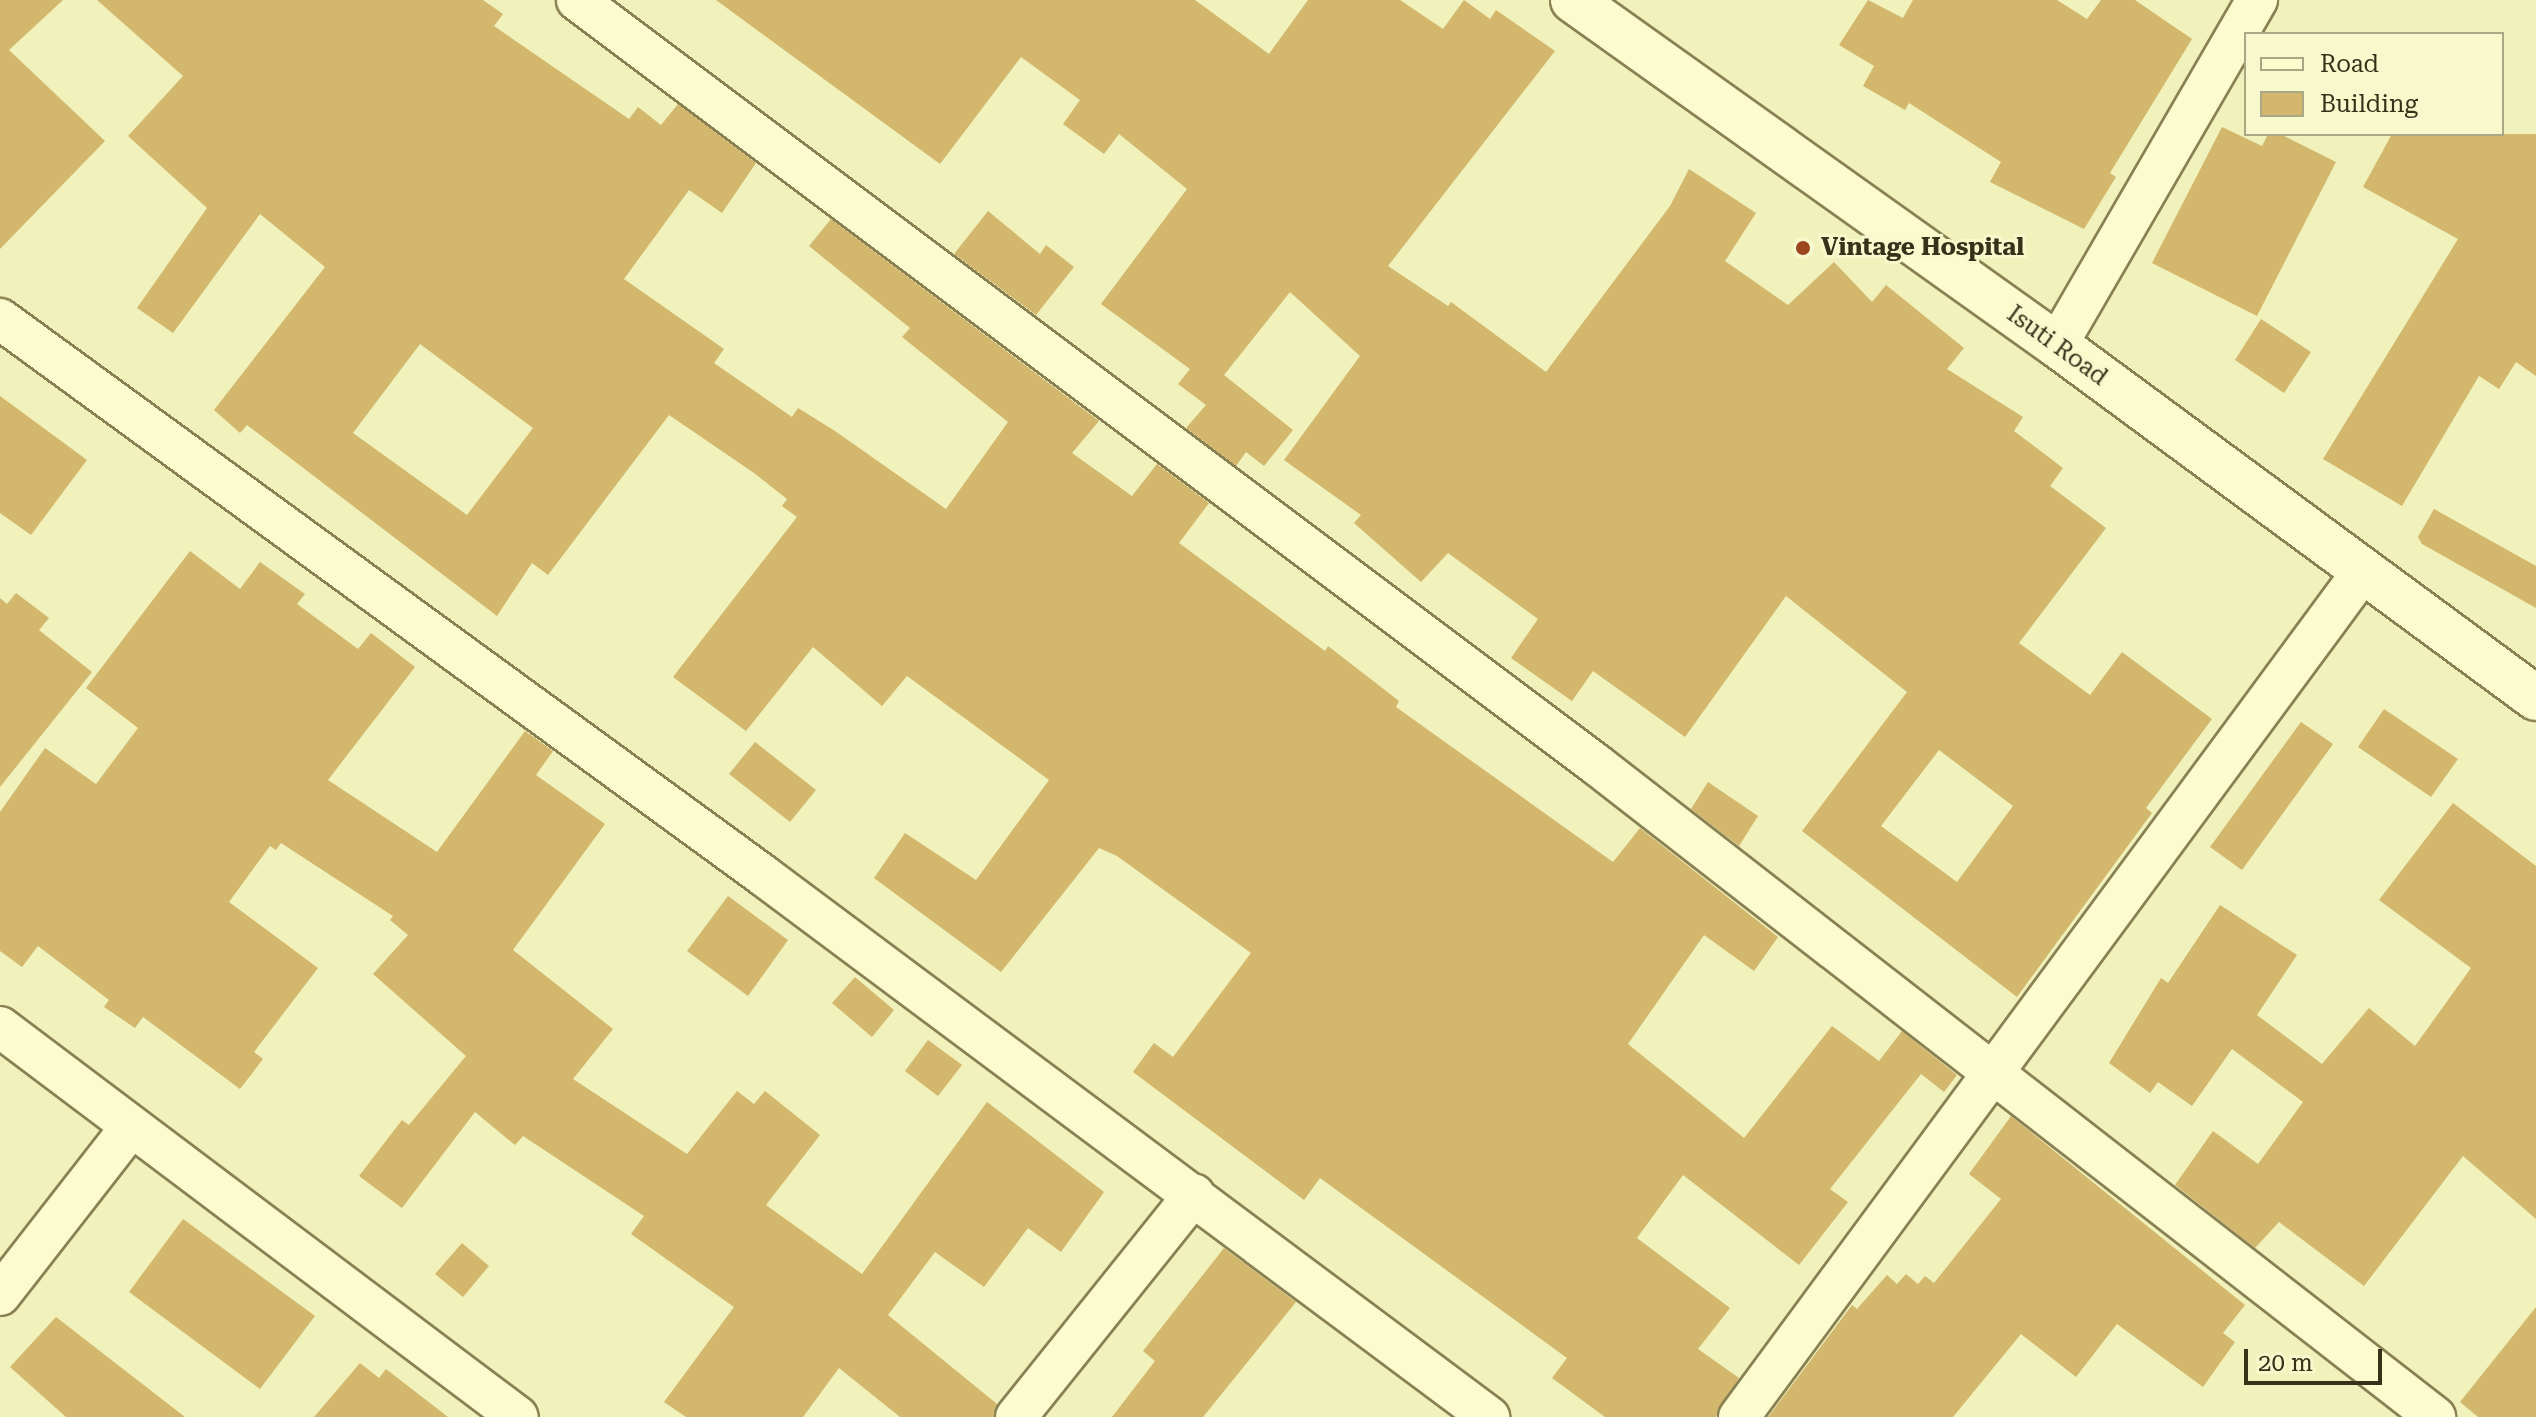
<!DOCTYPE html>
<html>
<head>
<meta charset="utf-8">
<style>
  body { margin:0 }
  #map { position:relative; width:2536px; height:1417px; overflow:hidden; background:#f0f1bb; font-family:"Roboto Serif",serif }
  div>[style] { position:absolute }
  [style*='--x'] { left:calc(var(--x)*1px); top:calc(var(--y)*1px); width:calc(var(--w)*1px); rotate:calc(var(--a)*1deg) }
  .building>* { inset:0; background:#d2b76d }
  .roads { filter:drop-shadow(2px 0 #898154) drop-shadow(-2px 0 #898154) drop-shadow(0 2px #898154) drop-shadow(0 -2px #898154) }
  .street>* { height:40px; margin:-20px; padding:0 20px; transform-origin:20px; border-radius:20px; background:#fbfbce }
  .secondary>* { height:44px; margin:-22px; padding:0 22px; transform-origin:22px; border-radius:22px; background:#fbfbce }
  .dots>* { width:22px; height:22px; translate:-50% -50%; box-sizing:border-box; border:4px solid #f7f8cb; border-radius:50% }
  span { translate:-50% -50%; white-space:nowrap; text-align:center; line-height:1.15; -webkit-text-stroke:6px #f7f8cb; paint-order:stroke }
  .poi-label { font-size:24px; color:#37311a; font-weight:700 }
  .left { translate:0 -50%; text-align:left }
  .street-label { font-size:24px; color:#37311a }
  .legend { position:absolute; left:2244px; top:32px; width:260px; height:104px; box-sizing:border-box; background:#f7f8cb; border:2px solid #aaa884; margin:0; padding:10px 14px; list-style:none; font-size:24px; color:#37311a }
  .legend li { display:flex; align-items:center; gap:16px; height:40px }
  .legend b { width:40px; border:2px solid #aaa884 }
  .scale { position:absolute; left:2244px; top:1349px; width:138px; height:36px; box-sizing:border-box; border:4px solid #37311a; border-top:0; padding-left:10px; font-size:24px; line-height:28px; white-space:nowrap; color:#37311a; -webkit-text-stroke:6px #f7f8cb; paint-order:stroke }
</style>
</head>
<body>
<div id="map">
  <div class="building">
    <i style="clip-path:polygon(0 0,63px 0,9px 50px,105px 141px,0 249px)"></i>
    <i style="clip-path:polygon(evenodd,97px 0,483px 0,503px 14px,494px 26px,629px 119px,638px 107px,661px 125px,678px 104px,756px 163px,722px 213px,689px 190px,624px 279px,724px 349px,714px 363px,792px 417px,798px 408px,835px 431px,946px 509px,1008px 422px,902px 337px,910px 328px,809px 246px,831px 219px,1099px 421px,1072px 453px,1132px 496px,1157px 464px,1209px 503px,1179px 543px,1325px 651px,1328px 646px,1399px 701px,1396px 707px,1613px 862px,1640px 828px,1778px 937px,1754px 971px,1704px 935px,1628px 1044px,1744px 1138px,1832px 1026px,1879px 1061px,1902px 1031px,1957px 1075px,1944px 1092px,1921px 1074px,1830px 1189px,1848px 1202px,1799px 1265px,1683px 1175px,1637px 1238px,1730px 1308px,1698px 1349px,1739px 1378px,1716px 1417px,1605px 1417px,1552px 1378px,1567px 1358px,1320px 1178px,1304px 1200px,1133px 1072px,1154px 1043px,1173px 1057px,1251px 953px,1117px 856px,1099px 848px,1001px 972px,874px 878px,905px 833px,976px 880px,1049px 780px,907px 676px,882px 706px,813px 647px,746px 731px,673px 677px,797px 517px,782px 506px,787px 499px,754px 473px,669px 415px,548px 575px,532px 563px,497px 616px,247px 425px,240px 433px,214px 410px,325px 267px,260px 214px,173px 333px,137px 308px,207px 208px,128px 136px,183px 76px,97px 0,420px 344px,533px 428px,467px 515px,353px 433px,420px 344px)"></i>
    <i style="clip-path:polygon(evenodd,716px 0,1195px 0,1269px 54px,1308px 0,1400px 0,1443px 29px,1464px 0,1490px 19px,1496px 10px,1555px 51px,1388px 266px,1448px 306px,1451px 302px,1546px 372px,1670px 206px,1689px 169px,1756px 213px,1725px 261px,1788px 305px,1834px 262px,1872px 302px,1886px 285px,1964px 348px,1947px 369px,2023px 417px,2014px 431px,2063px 468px,2050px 486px,2106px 528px,2019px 643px,2090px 695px,2122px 652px,2212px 719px,2146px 808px,2152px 813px,2017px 997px,1802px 831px,1907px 692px,1786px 596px,1685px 737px,1593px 671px,1572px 701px,1511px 658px,1538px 619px,1448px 553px,1421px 582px,1354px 523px,1361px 515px,1284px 460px,1360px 356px,1290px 292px,1224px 375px,1293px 430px,1264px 466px,1246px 452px,1236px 466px,1186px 428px,1206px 405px,1178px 384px,1190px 369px,1101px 304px,1187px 189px,1119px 134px,1104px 154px,1063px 124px,1080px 100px,1021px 57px,940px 164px,716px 0,1939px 750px,2013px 806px,1957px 882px,1881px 826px,1939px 750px)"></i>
    <i style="clip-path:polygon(1868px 0,1903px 18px,1913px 0,2057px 0,2087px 19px,2101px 0,2135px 0,2192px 39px,2110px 173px,2116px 177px,2084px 229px,1990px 182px,2001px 162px,1909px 103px,1905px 110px,1863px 86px,1874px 66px,1839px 45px)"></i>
    <i style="clip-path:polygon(2222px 127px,2262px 146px,2268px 134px,2280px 134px,2336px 162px,2257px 316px,2152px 263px)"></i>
    <i style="clip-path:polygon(2392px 134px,2536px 134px,2536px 376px,2516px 362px,2499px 389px,2479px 376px,2402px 506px,2323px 459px,2458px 239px,2363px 187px)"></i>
    <i style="clip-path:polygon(988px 211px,1040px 254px,1046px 245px,1074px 267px,1036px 315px,954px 254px)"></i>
    <i style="clip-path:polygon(2261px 319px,2311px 352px,2284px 393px,2235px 360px)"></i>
    <i style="clip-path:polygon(0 396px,87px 460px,31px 535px,0 513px)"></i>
    <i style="clip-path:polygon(2434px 509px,2536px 566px,2536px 608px,2422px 544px,2418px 537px)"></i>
    <i style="clip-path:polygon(190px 551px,240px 589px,260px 562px,305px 594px,297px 604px,358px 649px,371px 633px,415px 667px,328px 780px,437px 852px,525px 731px,553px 751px,536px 775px,605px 824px,513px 950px,613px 1029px,573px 1079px,687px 1154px,737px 1091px,754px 1104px,765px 1091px,820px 1135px,766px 1205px,862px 1274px,987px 1102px,1104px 1192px,1061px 1252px,1028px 1228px,984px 1287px,935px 1252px,888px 1315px,997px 1404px,994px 1417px,900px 1417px,839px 1368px,803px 1417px,686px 1417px,664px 1402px,734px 1307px,631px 1234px,644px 1216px,523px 1136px,515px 1145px,475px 1112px,402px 1208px,359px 1176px,402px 1120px,409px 1125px,466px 1056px,373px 974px,408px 935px,390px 920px,393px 916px,281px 843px,276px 850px,270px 846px,229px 902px,318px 968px,254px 1052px,263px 1059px,240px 1089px,143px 1017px,135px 1028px,104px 1007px,109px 1000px,38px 946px,22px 967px,0 951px,0 812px,45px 748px,96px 784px,138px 728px,86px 688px)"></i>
    <i style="clip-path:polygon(16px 593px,49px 618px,39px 630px,92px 672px,0 787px,0 598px,7px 604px)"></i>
    <i style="clip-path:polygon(2384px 709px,2458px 759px,2431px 797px,2358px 747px)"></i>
    <i style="clip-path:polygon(2301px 722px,2333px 744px,2242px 870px,2210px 847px)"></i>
    <i style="clip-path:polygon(755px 742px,816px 790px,790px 822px,729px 774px)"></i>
    <i style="clip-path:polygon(1708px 782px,1758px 816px,1739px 846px,1691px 809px)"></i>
    <i style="clip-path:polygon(2453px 803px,2536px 866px,2536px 1219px,2463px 1156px,2364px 1286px,2279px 1222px,2255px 1248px,2175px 1185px,2213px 1131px,2258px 1164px,2303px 1102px,2232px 1049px,2192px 1106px,2158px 1082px,2150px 1093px,2109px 1063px,2161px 978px,2168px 983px,2220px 905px,2297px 955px,2257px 1015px,2322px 1064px,2369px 1008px,2415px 1046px,2471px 968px,2379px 900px)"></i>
    <i style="clip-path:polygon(728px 896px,788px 940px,748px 996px,687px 951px)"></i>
    <i style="clip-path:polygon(855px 977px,894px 1010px,872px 1037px,832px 1003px)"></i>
    <i style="clip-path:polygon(928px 1040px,962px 1065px,938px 1096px,905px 1071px)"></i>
    <i style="clip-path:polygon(2011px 1116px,2245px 1305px,2223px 1333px,2235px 1342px,2203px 1387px,2117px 1324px,2076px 1377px,2021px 1334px,1953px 1417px,1768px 1417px,1852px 1305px,1857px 1309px,1887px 1275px,1897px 1284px,1906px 1274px,1918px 1284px,1925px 1276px,1934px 1283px,2001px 1199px,1969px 1174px)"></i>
    <i style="clip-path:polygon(183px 1219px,315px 1316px,260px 1389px,129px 1292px)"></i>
    <i style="clip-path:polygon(462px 1243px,489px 1266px,463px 1297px,435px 1274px)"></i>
    <i style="clip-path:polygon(1224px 1248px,1296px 1302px,1203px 1417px,1112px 1417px,1155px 1361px,1143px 1351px)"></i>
    <i style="clip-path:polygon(2536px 1307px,2536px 1417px,2478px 1417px,2460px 1402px)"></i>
    <i style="clip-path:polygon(56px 1317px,185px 1417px,66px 1417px,10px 1367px)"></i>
    <i style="clip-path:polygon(360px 1363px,379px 1378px,386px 1369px,448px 1417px,314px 1417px)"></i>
  </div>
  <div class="roads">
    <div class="street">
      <i style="--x:577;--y:0;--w:1275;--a:36.87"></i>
      <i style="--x:1597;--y:765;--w:1062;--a:37.88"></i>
      <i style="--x:0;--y:319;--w:945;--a:36.09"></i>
      <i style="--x:764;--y:876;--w:905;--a:36.73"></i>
      <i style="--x:2057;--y:345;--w:399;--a:-59.9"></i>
      <i style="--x:0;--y:1027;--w:648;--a:36.98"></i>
      <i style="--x:0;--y:1295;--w:213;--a:-52.1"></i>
      <i style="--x:1016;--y:1417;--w:285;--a:-51.3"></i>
      <i style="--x:1739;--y:1417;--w:1048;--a:-53.58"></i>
    </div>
    <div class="secondary">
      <i style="--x:1573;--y:0;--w:594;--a:35.48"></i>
      <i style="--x:2057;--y:345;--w:595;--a:36.39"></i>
    </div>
  </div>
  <div class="dots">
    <i style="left:1803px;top:248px;background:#9d461f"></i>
  </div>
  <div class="poi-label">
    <span class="left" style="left:1821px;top:248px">Vintage Hospital</span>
  </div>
  <div class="street-label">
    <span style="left:2057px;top:346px;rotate:36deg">Isuti Road</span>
  </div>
  <ul class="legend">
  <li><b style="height:10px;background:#fbfbce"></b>Road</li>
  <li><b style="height:22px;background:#d2b76d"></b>Building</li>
  </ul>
  <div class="scale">20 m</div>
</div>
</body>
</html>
